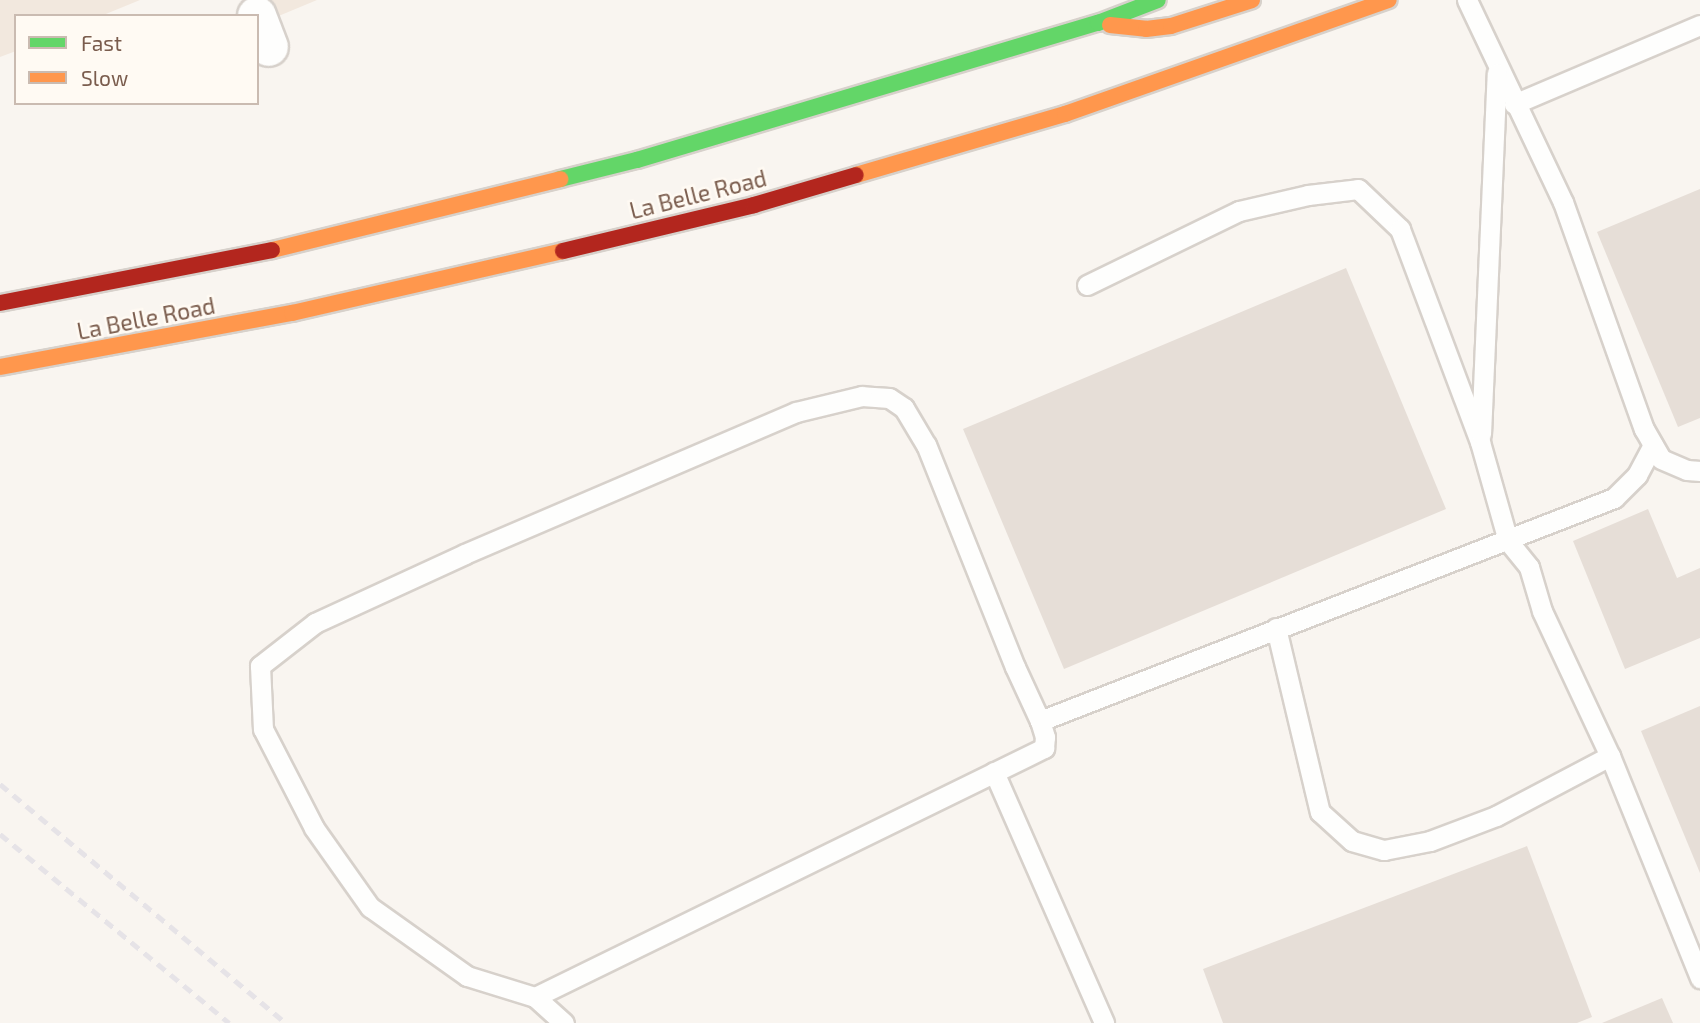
<!DOCTYPE html>
<html>
<head>
<meta charset="utf-8">
<style>
  body { margin:0 }
  #map { position:relative; width:1700px; height:1023px; overflow:hidden; background:#f9f5f0; font-family:"Exo 2",sans-serif }
  div>[style] { position:absolute }
  [style*='--x'] { left:calc(var(--x)*1px); top:calc(var(--y)*1px); width:calc(var(--w)*1px); rotate:calc(var(--a)*1deg) }
  .residential>* { inset:0; background:#f2e8de }
  .building>* { inset:0; background:#e6ded7 }
  .roads { filter:drop-shadow(2px 0 #d7d1cb) drop-shadow(-2px 0 #d7d1cb) drop-shadow(0 2px #d7d1cb) drop-shadow(0 -2px #d7d1cb) }
  .lane>* { height:19px; margin:-9.5px; padding:0 9.5px; transform-origin:9.5px; border-radius:9.5px; background:#fefefd }
  .street>* { height:38px; margin:-19px; padding:0 19px; transform-origin:19px; border-radius:19px; background:#fefefd }
  .fast>* { height:16px; margin:-8px; padding:0 8px; transform-origin:8px; border-radius:8px; background:#63d668 }
  .slow>* { height:16px; margin:-8px; padding:0 8px; transform-origin:8px; border-radius:8px; background:#ff974d }
  .jam>* { height:16px; margin:-8px; padding:0 8px; transform-origin:8px; border-radius:8px; background:#b3261e }
  .rail>* { height:5px; margin-top:-2.5px; transform-origin:0; background:repeating-linear-gradient(90deg,#e6e3e7 0 10px,transparent 0 17px) }
  span { translate:-50% -50%; white-space:nowrap; text-align:center; line-height:1.15; -webkit-text-stroke:5px #fffaf3; paint-order:stroke }
  .street-label { font-size:23px; color:#7a5c4d }
  .legend { position:absolute; left:14px; top:14px; width:245px; height:91px; box-sizing:border-box; background:#fffaf3; border:2px solid #cabbb1; margin:0; padding:9px 12px; list-style:none; font-size:21px; color:#7a5c4d }
  .legend li { display:flex; align-items:center; gap:14px; height:35px }
  .legend b { width:35px; border:2px solid #cabbb1 }
</style>
</head>
<body>
<div id="map">
  <div class="residential">
    <i style="clip-path:polygon(0 0,140px 0,101px 16px,16px 16px,16px 51px,0 57px)"></i>
    <i style="clip-path:polygon(242px 0,317px 0,257px 25px,248px 16px)"></i>
  </div>
  <div class="building">
    <i style="clip-path:polygon(1700px 189px,1700px 418px,1678px 427px,1597px 232px)"></i>
    <i style="clip-path:polygon(1346px 268px,1446px 509px,1064px 669px,963px 429px)"></i>
    <i style="clip-path:polygon(1648px 509px,1677px 578px,1700px 568px,1700px 638px,1625px 669px,1573px 541px)"></i>
    <i style="clip-path:polygon(1700px 706px,1700px 873px,1641px 731px)"></i>
    <i style="clip-path:polygon(1527px 846px,1592px 1017px,1577px 1023px,1223px 1023px,1203px 969px)"></i>
    <i style="clip-path:polygon(1662px 998px,1673px 1023px,1602px 1023px)"></i>
  </div>
  <div class="roads">
    <div class="lane">
      <i style="--x:1467;--y:0;--w:224;--a:64.6"></i>
      <i style="--x:1563;--y:202;--w:241;--a:70.4"></i>
      <i style="--x:1644;--y:429;--w:34;--a:60"></i>
      <i style="--x:1661;--y:459;--w:28;--a:23"></i>
      <i style="--x:1687;--y:470;--w:13;--a:4"></i>
      <i style="--x:1514;--y:104;--w:202;--a:-23"></i>
      <i style="--x:1087;--y:285;--w:169;--a:-26"></i>
      <i style="--x:1239;--y:211;--w:71;--a:-13.1"></i>
      <i style="--x:1308;--y:195;--w:50;--a:-6.8"></i>
      <i style="--x:1358;--y:189;--w:58;--a:43.6"></i>
      <i style="--x:1400;--y:229;--w:228;--a:69.4"></i>
      <i style="--x:1480;--y:442;--w:103;--a:74.2"></i>
      <i style="--x:1508;--y:541;--w:33;--a:51"></i>
      <i style="--x:1529;--y:567;--w:46;--a:73.5"></i>
      <i style="--x:1542;--y:611;--w:160;--a:64.9"></i>
      <i style="--x:1610;--y:756;--w:240;--a:67.9"></i>
      <i style="--x:1481;--y:434;--w:361;--a:-87.5"></i>
      <i style="--x:1276;--y:628;--w:189;--a:76.6"></i>
      <i style="--x:1320;--y:812;--w:43;--a:42.2"></i>
      <i style="--x:1352;--y:841;--w:33;--a:16"></i>
      <i style="--x:1384;--y:850;--w:47;--a:-11.1"></i>
      <i style="--x:1430;--y:841;--w:71;--a:-20.7"></i>
      <i style="--x:1496;--y:816;--w:129;--a:-27.8"></i>
      <i style="--x:1040;--y:721;--w:616;--a:-21.23"></i>
      <i style="--x:1614;--y:498;--w:33;--a:-45"></i>
      <i style="--x:1637;--y:475;--w:34;--a:-62"></i>
      <i style="--x:994;--y:772;--w:274;--a:66.3"></i>
      <i style="--x:535;--y:997;--w:567;--a:-26.07"></i>
      <i style="--x:1044;--y:748;--w:11;--a:-85"></i>
      <i style="--x:1045;--y:737;--w:17;--a:-107"></i>
      <i style="--x:1040;--y:721;--w:60;--a:-114.8"></i>
      <i style="--x:1015;--y:667;--w:239;--a:-111.8"></i>
      <i style="--x:926;--y:445;--w:43;--a:-120.7"></i>
      <i style="--x:904;--y:408;--w:18;--a:-146"></i>
      <i style="--x:889;--y:398;--w:27;--a:-176"></i>
      <i style="--x:862;--y:396;--w:68;--a:166.4"></i>
      <i style="--x:796;--y:412;--w:360;--a:156.8"></i>
      <i style="--x:465;--y:554;--w:165;--a:155.3"></i>
      <i style="--x:315;--y:623;--w:70;--a:142"></i>
      <i style="--x:260;--y:666;--w:63;--a:87.3"></i>
      <i style="--x:263;--y:729;--w:111;--a:62.7"></i>
      <i style="--x:314;--y:828;--w:97;--a:54.7"></i>
      <i style="--x:370;--y:907;--w:119;--a:35.4"></i>
      <i style="--x:467;--y:976;--w:71;--a:17.2"></i>
      <i style="--x:535;--y:997;--w:39;--a:42"></i>
    </div>
    <div class="street">
      <i style="--x:257;--y:16;--w:33;--a:69"></i>
    </div>
    <div class="fast">
      <i style="--x:560;--y:179;--w:79;--a:-13.9"></i>
      <i style="--x:637;--y:160;--w:481;--a:-16.6"></i>
      <i style="--x:1098;--y:23;--w:64;--a:-21"></i>
    </div>
    <div class="slow">
      <i style="--x:1110;--y:25;--w:36;--a:6"></i>
      <i style="--x:1146;--y:29;--w:25;--a:-7"></i>
      <i style="--x:1171;--y:26;--w:85;--a:-17.8"></i>
      <i style="--x:856;--y:175;--w:218;--a:-16.3"></i>
      <i style="--x:1065;--y:114;--w:343;--a:-19.4"></i>
      <i style="--x:272;--y:250;--w:297;--a:-13.8"></i>
      <i style="--x:0;--y:367;--w:297;--a:-10.5"></i>
      <i style="--x:292;--y:313;--w:278;--a:-12.9"></i>
    </div>
    <div class="jam">
      <i style="--x:563;--y:251;--w:196;--a:-13.5"></i>
      <i style="--x:754;--y:205;--w:106;--a:-16.4"></i>
      <i style="--x:0;--y:303;--w:277;--a:-11"></i>
    </div>
  </div>
  <div class="rail">
    <i style="--x:0;--y:784;--w:373;--a:39.9"></i>
    <i style="--x:0;--y:834;--w:297;--a:39.5"></i>
  </div>
  <div class="street-label">
    <span style="left:698px;top:194px;rotate:-14deg">La Belle Road</span>
    <span style="left:146px;top:318px;rotate:-11deg">La Belle Road</span>
  </div>
  <ul class="legend">
  <li><b style="height:9px;background:#63d668"></b>Fast</li>
  <li><b style="height:9px;background:#ff974d"></b>Slow</li>
  </ul>
</div>
</body>
</html>
